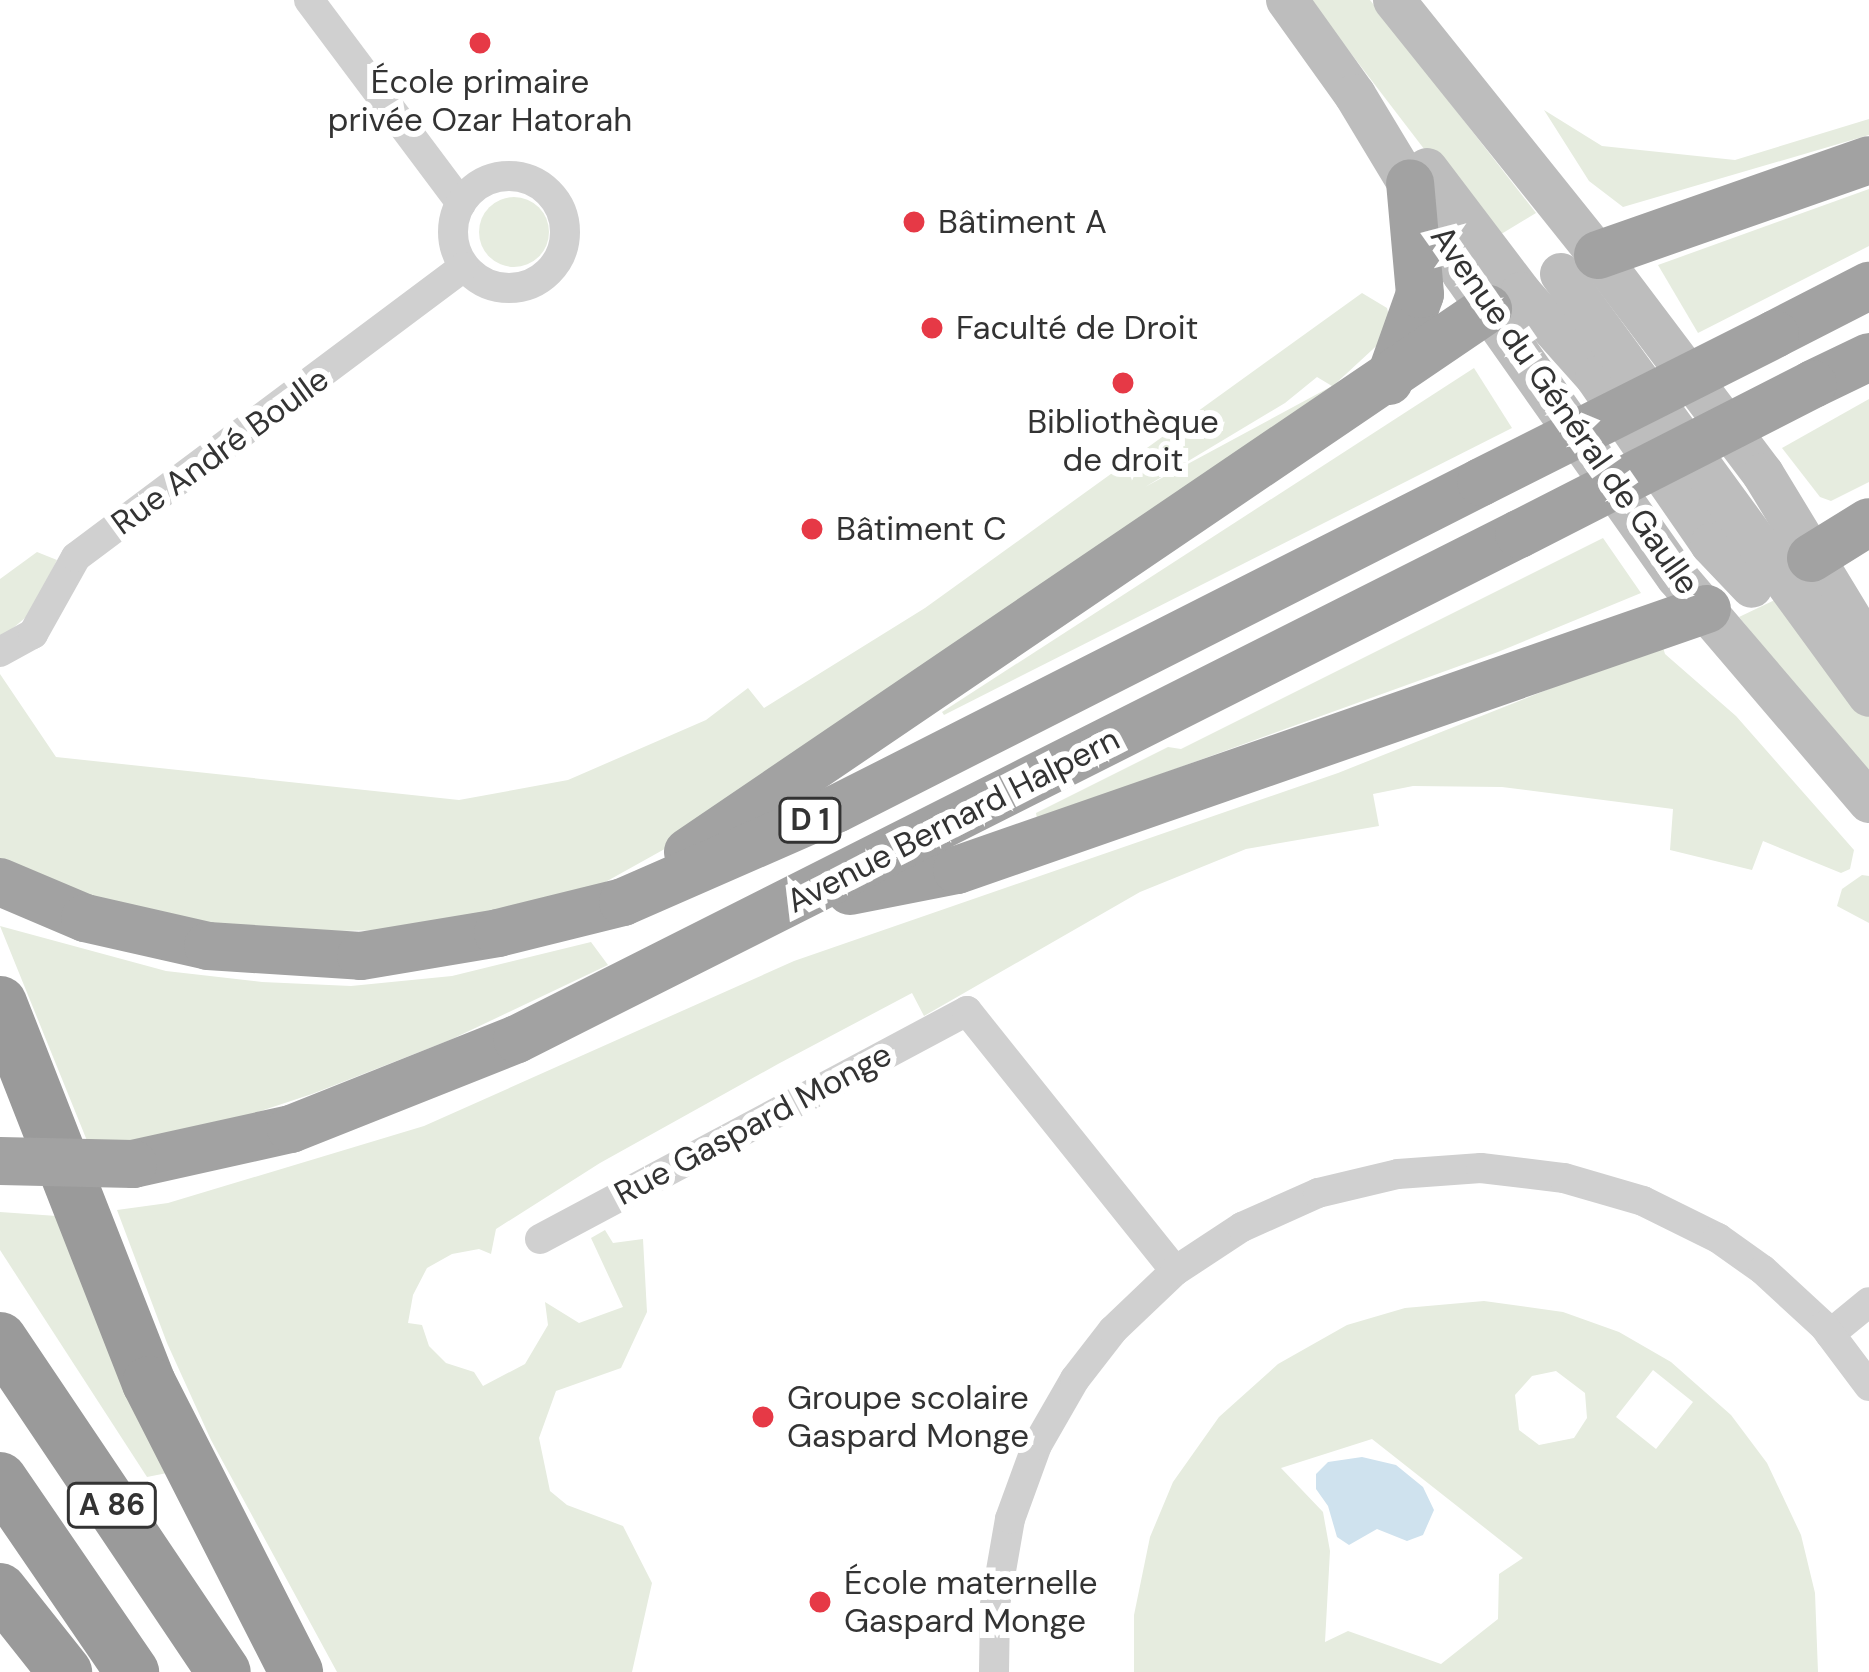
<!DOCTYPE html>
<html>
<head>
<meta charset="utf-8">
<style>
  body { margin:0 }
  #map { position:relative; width:1869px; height:1672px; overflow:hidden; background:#fff; font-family:"DM Sans",sans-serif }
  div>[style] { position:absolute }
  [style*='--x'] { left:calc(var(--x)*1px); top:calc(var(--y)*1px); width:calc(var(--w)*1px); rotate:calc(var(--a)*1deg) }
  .green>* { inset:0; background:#e6ecdf }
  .round { border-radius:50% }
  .water>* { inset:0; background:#cfe2ee }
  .minor>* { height:30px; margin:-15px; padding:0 15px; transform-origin:15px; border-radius:15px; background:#d0d0d0 }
  .minor>.ring { margin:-15px; padding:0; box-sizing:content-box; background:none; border:30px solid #d0d0d0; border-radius:50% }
  .secondary>* { height:42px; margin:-21px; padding:0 21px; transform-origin:21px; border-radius:21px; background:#bdbdbd }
  .trunk>* { height:48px; margin:-24px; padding:0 24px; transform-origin:24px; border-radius:24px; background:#a2a2a2 }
  .motorway>* { height:54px; margin:-27px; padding:0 27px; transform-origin:27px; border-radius:27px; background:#9a9a9a }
  .trunk-bridge>* { height:48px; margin:-24px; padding:0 24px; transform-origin:24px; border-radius:24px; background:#a2a2a2 }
  .dots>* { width:33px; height:33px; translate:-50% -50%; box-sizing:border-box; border:6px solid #fff; border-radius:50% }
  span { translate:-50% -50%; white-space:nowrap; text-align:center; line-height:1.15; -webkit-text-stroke:12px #fff; paint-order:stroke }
  .shield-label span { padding:3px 9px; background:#fff; border:3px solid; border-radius:9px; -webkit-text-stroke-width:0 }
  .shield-label { font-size:30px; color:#333; font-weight:700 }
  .poi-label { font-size:33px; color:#333 }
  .left { translate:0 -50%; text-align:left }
  .street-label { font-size:33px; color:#333 }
</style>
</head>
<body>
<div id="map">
  <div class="green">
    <i style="clip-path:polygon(1310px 0,1370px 0,1536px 213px,1493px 239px)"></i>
    <i style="clip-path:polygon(1544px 110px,1602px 146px,1735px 160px,1869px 119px,1869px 135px,1623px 207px,1589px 181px)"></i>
    <i style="clip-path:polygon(1869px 189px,1869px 246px,1698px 333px,1658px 265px)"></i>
    <i class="round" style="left:479px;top:197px;width:70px;height:70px"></i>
    <i style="clip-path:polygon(evenodd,1362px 293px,1387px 308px,1391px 324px,1385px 338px,1333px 386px,679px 841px,600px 885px,412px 930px,242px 932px,119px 908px,0 860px,0 674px,56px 757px,459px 800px,568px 780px,706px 720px,748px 688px,764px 708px,925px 608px,1362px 293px,1317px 377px,1332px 386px,1145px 487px,1285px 403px,1317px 377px)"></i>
    <i style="clip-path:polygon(1474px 368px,1512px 428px,944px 715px,942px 712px)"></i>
    <i style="clip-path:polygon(1869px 399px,1869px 482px,1831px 501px,1820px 497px,1782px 448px)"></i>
    <i style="clip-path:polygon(1603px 538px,1641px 593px,1498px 652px,1037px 819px,1036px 813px,1168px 747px,1181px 749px)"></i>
    <i style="clip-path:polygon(37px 552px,57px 560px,31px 613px,0 639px,0 579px)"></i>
    <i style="clip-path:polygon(1783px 596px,1869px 709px,1869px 777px,1739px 617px)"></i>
    <i style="clip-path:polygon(1662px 644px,1665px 654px,1736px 716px,1854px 850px,1850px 869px,1841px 873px,1763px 841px,1752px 870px,1670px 850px,1673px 809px,1502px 787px,1413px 786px,1373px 794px,1379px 826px,1246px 849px,1140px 892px,924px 1016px,912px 993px,778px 1064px,600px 1163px,496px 1229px,491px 1254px,479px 1249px,452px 1254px,427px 1268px,413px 1295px,408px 1323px,422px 1325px,429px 1346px,446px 1363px,474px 1372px,483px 1386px,525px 1364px,548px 1325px,545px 1302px,579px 1323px,623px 1307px,591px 1238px,605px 1230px,613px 1243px,643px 1239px,647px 1312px,621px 1368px,556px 1391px,539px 1438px,550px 1491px,567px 1505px,623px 1526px,652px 1583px,632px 1672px,337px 1672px,211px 1440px,167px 1343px,117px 1210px,168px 1203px,424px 1126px,794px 961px,1338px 773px)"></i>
    <i style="clip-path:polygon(1862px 875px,1869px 876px,1869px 923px,1837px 906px,1842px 889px)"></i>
    <i style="clip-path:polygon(0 926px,166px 971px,262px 982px,351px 986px,452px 976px,591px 942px,608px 965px,450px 1040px,312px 1094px,237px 1119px,92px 1153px)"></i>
    <i style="clip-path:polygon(0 1212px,57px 1216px,167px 1473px,147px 1477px,0 1250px)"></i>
    <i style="clip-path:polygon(evenodd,1484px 1301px,1563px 1312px,1619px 1332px,1671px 1362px,1731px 1415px,1767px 1463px,1801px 1535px,1815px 1593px,1818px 1672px,1134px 1672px,1134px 1615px,1150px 1537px,1173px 1482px,1219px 1417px,1278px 1364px,1347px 1325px,1405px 1308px,1484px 1301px,1653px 1370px,1693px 1402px,1656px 1449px,1616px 1417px,1653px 1370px,1484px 1301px,1556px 1371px,1585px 1393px,1587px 1418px,1574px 1438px,1539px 1445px,1519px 1430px,1515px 1395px,1532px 1376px,1556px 1371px,1484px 1301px,1372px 1439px,1523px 1558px,1499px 1574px,1498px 1619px,1441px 1664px,1348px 1631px,1325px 1642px,1330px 1551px,1323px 1512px,1281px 1468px,1372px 1439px)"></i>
  </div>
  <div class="water">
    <i style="clip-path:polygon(1362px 1457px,1396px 1465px,1423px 1487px,1434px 1510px,1423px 1535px,1407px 1541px,1377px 1529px,1349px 1545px,1337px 1537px,1328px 1506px,1316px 1489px,1316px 1474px,1328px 1462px)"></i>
  </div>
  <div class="minor">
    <i style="--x:309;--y:0;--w:254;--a:53.2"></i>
    <i class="ring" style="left:453px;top:176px;width:82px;height:82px"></i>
    <i style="--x:0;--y:652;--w:38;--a:-29"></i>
    <i style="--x:33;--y:634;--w:88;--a:-60.8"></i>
    <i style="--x:76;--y:557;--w:484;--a:-36.8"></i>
    <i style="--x:540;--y:1239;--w:484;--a:-28.1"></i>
    <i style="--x:967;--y:1011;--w:333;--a:51.3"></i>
    <i style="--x:1830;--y:1334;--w:50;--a:-39.4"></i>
    <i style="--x:994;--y:1672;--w:67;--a:-89.1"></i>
    <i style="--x:995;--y:1605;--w:87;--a:-80.1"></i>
    <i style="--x:1010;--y:1519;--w:79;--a:-70"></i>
    <i style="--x:1037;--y:1445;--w:76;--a:-60.1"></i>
    <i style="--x:1075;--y:1379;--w:62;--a:-52.2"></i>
    <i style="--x:1113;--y:1330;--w:86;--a:-43.6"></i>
    <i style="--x:1175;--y:1271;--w:80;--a:-33.3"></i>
    <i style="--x:1242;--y:1227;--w:83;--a:-24.1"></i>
    <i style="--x:1318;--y:1193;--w:82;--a:-13.4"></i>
    <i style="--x:1398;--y:1174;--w:83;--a:-4.1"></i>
    <i style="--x:1481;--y:1168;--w:84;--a:6.9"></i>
    <i style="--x:1564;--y:1178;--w:82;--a:16.2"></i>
    <i style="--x:1643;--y:1201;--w:84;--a:26.3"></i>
    <i style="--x:1718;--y:1238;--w:55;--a:35.4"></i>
    <i style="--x:1763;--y:1270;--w:83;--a:42.6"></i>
    <i style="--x:1824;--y:1326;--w:75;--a:53.1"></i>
  </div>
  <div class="secondary">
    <i style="--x:1287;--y:0;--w:117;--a:54.4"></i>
    <i style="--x:1355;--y:95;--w:209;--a:58.9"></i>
    <i style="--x:1463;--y:274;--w:371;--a:54.8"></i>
    <i style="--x:1677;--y:577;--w:296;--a:49.5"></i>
    <i style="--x:1394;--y:0;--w:327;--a:51.3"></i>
    <i style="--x:1598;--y:255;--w:274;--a:53"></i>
    <i style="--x:1763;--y:474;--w:204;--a:58.7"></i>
    <i style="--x:1427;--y:169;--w:156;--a:52.8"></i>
    <i style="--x:1521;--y:293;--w:113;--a:48.2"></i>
    <i style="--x:1596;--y:377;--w:203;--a:55.4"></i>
    <i style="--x:1711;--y:544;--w:59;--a:46.4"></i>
    <i style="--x:1561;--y:274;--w:522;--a:53.88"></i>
  </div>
  <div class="trunk">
    <i style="--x:1598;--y:255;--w:287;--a:-19.3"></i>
    <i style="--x:1775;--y:334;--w:106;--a:-27.1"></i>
    <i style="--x:1389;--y:381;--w:92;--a:-70.4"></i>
    <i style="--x:1420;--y:294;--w:111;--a:-95.1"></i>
    <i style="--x:1813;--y:384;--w:62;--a:-25.7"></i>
    <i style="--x:1811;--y:558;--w:68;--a:-31.8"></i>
    <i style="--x:688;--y:852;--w:967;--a:-34.17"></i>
    <i style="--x:0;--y:882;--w:92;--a:23"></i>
    <i style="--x:85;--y:918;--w:126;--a:12.8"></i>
    <i style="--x:208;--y:946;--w:153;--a:3.7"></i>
    <i style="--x:361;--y:956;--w:139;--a:-9.5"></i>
    <i style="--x:498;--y:933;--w:129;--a:-13.9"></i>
    <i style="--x:623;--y:902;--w:232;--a:-23.6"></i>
    <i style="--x:836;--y:809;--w:723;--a:-26.88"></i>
    <i style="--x:850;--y:891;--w:109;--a:-11.1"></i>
    <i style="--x:957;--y:870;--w:794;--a:-19.19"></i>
    <i style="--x:133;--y:1164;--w:162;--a:-12.5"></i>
    <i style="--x:291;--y:1129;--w:243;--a:-21.7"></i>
    <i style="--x:517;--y:1039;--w:1122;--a:-26.75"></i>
  </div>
  <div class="motorway">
    <i style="--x:0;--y:1003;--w:408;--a:68.6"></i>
    <i style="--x:149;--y:1383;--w:324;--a:63"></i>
    <i style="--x:0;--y:1339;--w:401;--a:56.1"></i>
    <i style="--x:0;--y:1479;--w:234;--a:55.6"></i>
    <i style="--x:0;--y:1590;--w:105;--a:51.6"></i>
  </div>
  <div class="trunk-bridge">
    <i style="--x:1481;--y:482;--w:329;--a:-26.7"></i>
    <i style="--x:1519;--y:534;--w:330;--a:-27"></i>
    <i style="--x:0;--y:1161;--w:133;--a:1.3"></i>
  </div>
  <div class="dots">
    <i style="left:480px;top:43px;background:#e63946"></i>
    <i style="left:914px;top:222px;background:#e63946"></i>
    <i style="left:932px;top:328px;background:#e63946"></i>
    <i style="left:1123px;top:383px;background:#e63946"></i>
    <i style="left:812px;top:529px;background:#e63946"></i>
    <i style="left:763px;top:1417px;background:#e63946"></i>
    <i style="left:820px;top:1602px;background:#e63946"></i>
  </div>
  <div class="shield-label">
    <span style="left:810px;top:820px">D 1</span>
    <span style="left:112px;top:1505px">A 86</span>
  </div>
  <div class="poi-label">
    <span style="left:480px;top:101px">École primaire<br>privée Ozar Hatorah</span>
    <span class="left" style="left:938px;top:222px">Bâtiment A</span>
    <span class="left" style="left:956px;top:328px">Faculté de Droit</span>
    <span style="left:1123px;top:441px">Bibliothèque<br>de droit</span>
    <span class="left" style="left:836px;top:529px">Bâtiment C</span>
    <span class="left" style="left:787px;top:1417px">Groupe scolaire<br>Gaspard Monge</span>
    <span class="left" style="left:844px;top:1602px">École maternelle<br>Gaspard Monge</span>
  </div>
  <div class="street-label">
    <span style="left:1565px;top:410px;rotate:55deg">Avenue du Général de Gaulle</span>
    <span style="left:220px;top:451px;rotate:-36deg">Rue André Boulle</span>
    <span style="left:953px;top:820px;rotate:-27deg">Avenue Bernard Halpern</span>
    <span style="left:753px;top:1124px;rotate:-28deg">Rue Gaspard Monge</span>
  </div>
</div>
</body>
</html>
